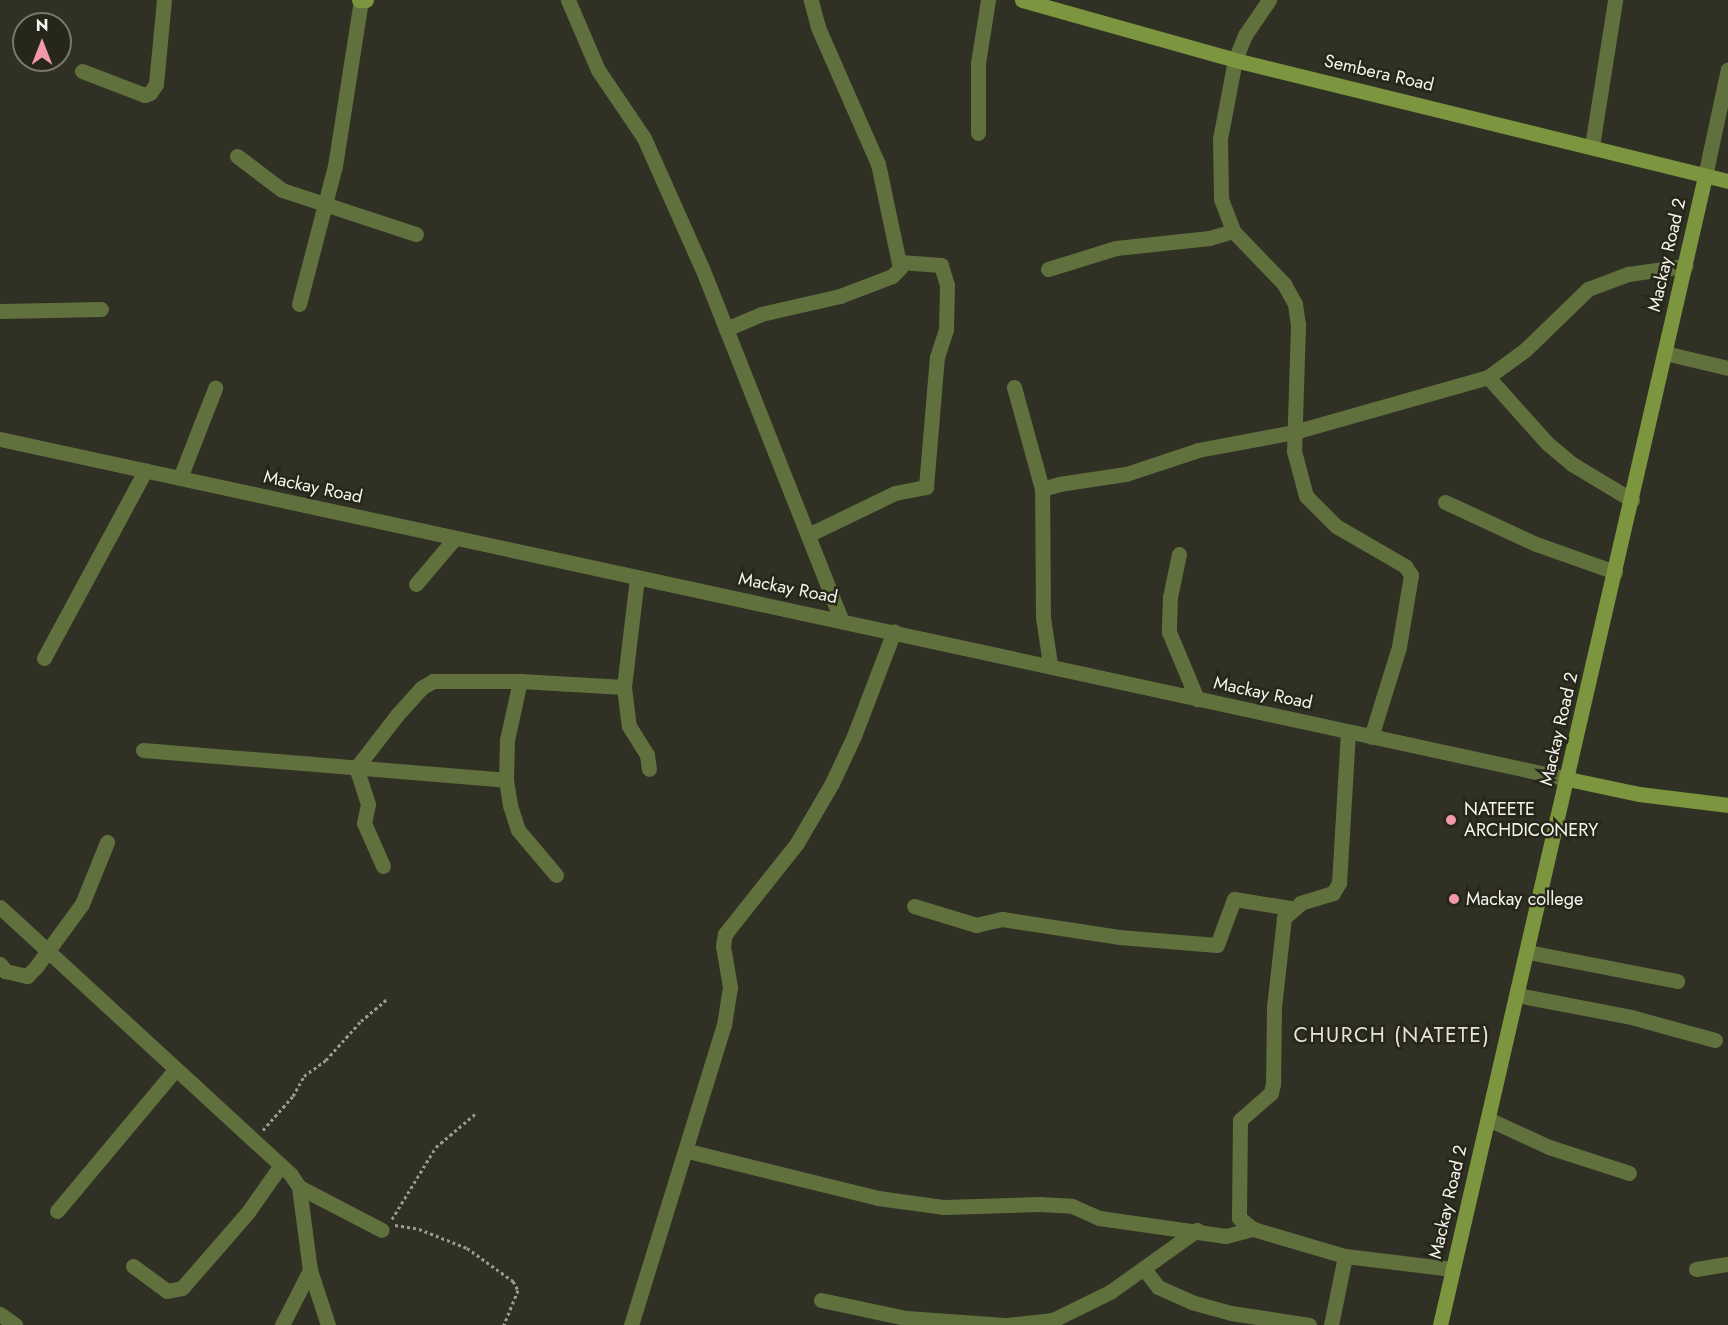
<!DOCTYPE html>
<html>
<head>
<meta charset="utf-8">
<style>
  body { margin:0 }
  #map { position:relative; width:1728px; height:1325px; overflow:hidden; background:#303024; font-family:Jost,sans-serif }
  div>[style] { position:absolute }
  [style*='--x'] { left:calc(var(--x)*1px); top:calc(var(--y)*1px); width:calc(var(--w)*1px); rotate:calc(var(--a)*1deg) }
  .path>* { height:3px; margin-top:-1.5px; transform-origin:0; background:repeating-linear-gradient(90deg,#9b9b92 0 3px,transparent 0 6px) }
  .street>* { height:15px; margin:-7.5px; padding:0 7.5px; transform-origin:7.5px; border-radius:7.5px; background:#60713d }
  .secondary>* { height:15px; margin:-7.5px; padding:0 7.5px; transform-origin:7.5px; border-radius:7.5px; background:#7b963f }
  .dots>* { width:16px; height:16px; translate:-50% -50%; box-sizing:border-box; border:3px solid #27261a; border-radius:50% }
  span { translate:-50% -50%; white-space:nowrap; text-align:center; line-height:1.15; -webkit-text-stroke:5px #27261a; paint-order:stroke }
  .street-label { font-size:18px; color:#f5f5ed }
  .poi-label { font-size:18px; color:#f5f5ed }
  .left { translate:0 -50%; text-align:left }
  .quarter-label { font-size:21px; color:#e4e4d5; letter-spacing:1.5px }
  .north { position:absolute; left:12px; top:12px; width:60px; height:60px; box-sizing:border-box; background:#27261a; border:2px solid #79796e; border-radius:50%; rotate:0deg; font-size:16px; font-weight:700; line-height:24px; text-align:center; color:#f5f5ed }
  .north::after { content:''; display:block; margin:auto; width:21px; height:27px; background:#f39aa8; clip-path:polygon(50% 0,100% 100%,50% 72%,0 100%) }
</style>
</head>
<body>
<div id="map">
  <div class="path">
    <i style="--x:263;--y:1130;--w:45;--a:-48.6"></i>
    <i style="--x:293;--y:1096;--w:23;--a:-61"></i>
    <i style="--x:304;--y:1076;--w:27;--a:-36"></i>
    <i style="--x:326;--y:1060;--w:52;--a:-48.1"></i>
    <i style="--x:361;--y:1021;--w:35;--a:-40"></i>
    <i style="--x:392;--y:1219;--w:84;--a:-58.6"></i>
    <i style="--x:436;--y:1147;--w:51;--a:-40.2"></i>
    <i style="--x:395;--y:1225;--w:24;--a:9"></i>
    <i style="--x:419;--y:1229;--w:52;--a:21.6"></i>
    <i style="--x:467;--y:1248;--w:57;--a:35.7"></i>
    <i style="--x:513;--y:1281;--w:10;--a:61"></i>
    <i style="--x:518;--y:1290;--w:38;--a:112"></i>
  </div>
  <div class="street">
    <i style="--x:568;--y:0;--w:76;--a:66.8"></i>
    <i style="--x:598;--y:70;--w:82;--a:55.9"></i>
    <i style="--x:644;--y:138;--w:142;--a:66"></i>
    <i style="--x:702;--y:268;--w:378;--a:68.4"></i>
    <i style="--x:1269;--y:0;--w:42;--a:124.4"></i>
    <i style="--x:1245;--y:35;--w:27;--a:112"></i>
    <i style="--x:1235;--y:60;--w:80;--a:100.8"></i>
    <i style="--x:1220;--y:139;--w:60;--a:89"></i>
    <i style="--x:1221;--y:199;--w:34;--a:69"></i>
    <i style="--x:1233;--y:231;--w:74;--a:46.1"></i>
    <i style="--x:1284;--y:284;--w:23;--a:61"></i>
    <i style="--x:1295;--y:304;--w:21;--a:82"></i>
    <i style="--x:1298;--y:325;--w:126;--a:91.8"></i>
    <i style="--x:1294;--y:451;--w:47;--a:75.1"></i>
    <i style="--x:1306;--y:496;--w:42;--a:45"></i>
    <i style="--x:1336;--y:526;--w:80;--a:30.1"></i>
    <i style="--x:1405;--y:566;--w:11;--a:56"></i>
    <i style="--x:1411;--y:575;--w:73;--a:99.5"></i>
    <i style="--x:1399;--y:647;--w:94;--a:107.3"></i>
    <i style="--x:82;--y:71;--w:67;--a:20.9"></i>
    <i style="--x:145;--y:95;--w:5;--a:-22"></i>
    <i style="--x:150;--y:93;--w:11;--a:-56"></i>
    <i style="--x:156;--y:84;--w:84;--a:-84.6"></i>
    <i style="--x:978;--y:133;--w:70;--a:-90"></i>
    <i style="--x:978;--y:63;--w:64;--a:-81"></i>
    <i style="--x:1592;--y:146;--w:148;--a:-81"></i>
    <i style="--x:237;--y:156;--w:56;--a:37.1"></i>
    <i style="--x:282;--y:190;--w:141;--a:18.2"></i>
    <i style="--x:1705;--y:176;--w:109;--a:-77.9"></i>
    <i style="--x:1048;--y:269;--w:71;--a:-17.2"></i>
    <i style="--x:1116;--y:248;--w:94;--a:-6.1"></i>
    <i style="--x:1209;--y:238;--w:25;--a:-16"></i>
    <i style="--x:299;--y:304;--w:143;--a:-75.4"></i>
    <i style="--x:335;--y:166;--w:168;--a:-81.1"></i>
    <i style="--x:0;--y:311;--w:101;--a:-1.1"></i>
    <i style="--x:726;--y:329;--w:38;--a:-23"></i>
    <i style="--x:761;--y:314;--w:81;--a:-12.8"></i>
    <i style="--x:840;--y:296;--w:56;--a:-21"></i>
    <i style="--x:892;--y:276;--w:11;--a:-45"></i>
    <i style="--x:900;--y:268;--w:106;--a:-101.9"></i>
    <i style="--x:878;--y:164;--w:150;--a:-113.7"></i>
    <i style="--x:818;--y:27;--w:28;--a:-105"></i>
    <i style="--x:1665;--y:353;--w:65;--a:13.4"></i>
    <i style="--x:1488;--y:377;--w:46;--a:-36.1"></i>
    <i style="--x:1525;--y:350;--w:88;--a:-44.1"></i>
    <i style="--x:1588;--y:289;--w:43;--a:-20.6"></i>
    <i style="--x:1628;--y:274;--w:58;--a:-8"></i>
    <i style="--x:1014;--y:387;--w:106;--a:74.6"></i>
    <i style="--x:0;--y:439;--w:1604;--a:12.23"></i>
    <i style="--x:180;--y:478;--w:97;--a:-68.7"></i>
    <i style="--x:1445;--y:502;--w:100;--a:24.8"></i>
    <i style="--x:1536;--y:544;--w:84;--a:19.5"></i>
    <i style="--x:808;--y:535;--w:97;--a:-25.8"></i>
    <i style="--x:895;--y:493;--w:32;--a:-11"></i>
    <i style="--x:926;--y:487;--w:130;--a:-85.2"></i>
    <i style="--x:937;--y:357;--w:28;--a:-72"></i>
    <i style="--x:946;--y:330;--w:45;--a:-88.7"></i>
    <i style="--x:947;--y:285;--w:21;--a:-107"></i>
    <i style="--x:941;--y:265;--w:41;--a:-175.8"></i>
    <i style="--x:1179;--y:554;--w:44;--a:101.8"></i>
    <i style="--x:1170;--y:597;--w:35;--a:92"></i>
    <i style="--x:1169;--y:632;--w:73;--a:67.3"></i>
    <i style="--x:637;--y:578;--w:110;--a:96.8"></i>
    <i style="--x:624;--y:687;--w:39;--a:83"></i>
    <i style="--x:629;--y:726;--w:34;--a:58"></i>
    <i style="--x:647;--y:755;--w:14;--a:82"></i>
    <i style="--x:416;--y:584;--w:60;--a:-49.7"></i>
    <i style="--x:44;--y:658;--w:213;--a:-61.6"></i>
    <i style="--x:1050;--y:664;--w:48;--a:-98.5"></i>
    <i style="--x:1043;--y:617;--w:128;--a:-90.4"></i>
    <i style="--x:1042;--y:489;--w:18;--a:-16"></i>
    <i style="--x:1059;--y:484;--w:68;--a:-8.5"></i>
    <i style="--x:1126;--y:474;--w:76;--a:-18.4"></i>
    <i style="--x:1198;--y:450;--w:98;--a:-10.6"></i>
    <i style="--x:1294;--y:432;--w:202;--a:-15.8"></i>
    <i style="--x:1488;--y:377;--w:89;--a:48.2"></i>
    <i style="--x:1547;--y:443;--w:33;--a:40"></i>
    <i style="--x:1572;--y:464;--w:70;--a:31"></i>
    <i style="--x:1348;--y:732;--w:151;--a:93.4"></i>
    <i style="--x:1339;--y:883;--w:12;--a:121"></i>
    <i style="--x:1333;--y:893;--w:34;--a:163"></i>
    <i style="--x:1301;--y:903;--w:23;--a:139"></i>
    <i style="--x:1284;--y:918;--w:90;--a:96.4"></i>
    <i style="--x:1274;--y:1007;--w:77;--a:90.7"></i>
    <i style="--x:1273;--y:1084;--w:9;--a:103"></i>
    <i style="--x:1271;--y:1093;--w:41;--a:138.9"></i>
    <i style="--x:1240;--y:1120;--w:98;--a:90.6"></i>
    <i style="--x:1239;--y:1218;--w:18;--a:38"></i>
    <i style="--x:1253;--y:1229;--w:96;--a:16.4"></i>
    <i style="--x:1345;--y:1256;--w:108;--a:6.9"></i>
    <i style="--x:143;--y:750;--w:364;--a:4.7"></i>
    <i style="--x:383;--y:866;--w:47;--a:-113.8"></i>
    <i style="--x:364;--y:823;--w:19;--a:-78"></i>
    <i style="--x:368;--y:804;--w:38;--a:-108"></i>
    <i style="--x:356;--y:768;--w:67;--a:-52.3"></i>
    <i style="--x:397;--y:715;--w:36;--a:-48"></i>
    <i style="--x:421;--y:688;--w:14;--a:-30"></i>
    <i style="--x:433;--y:681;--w:87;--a:0"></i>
    <i style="--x:556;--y:875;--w:59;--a:-130.2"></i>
    <i style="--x:518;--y:830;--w:26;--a:-108"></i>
    <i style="--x:510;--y:805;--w:25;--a:-99"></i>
    <i style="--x:506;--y:780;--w:40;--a:-88.6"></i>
    <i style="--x:507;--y:740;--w:60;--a:-77.6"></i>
    <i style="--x:520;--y:681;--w:104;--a:3.3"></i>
    <i style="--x:914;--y:906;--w:65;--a:17"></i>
    <i style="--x:976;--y:925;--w:27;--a:-13"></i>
    <i style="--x:1002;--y:919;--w:118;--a:8.7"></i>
    <i style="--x:1119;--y:937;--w:98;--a:4.7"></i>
    <i style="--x:1217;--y:945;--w:49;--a:-69.7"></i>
    <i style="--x:1234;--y:899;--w:57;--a:9.1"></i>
    <i style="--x:0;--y:907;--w:396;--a:42.6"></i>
    <i style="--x:291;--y:1175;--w:14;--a:56"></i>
    <i style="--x:299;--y:1187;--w:84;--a:82.5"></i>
    <i style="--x:310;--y:1270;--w:58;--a:71.9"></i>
    <i style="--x:1528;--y:952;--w:152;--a:11"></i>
    <i style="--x:0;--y:964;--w:9;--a:54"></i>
    <i style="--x:5;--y:971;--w:23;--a:13"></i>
    <i style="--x:27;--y:976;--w:13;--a:-45"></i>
    <i style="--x:36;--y:967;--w:78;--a:-53.9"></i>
    <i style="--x:82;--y:904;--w:67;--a:-68"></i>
    <i style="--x:1517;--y:995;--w:116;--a:10.9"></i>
    <i style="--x:1631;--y:1017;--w:87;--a:15.3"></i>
    <i style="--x:1488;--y:1119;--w:67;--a:24.7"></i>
    <i style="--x:1549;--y:1147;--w:84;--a:18"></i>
    <i style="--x:688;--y:1151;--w:196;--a:13.9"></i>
    <i style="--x:878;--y:1198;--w:67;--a:7.8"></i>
    <i style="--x:944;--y:1207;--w:95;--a:-1.8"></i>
    <i style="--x:1039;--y:1204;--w:33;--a:3"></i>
    <i style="--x:1072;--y:1206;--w:30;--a:24"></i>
    <i style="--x:1099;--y:1218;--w:128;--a:8.1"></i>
    <i style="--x:1226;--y:1236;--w:28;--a:-15"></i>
    <i style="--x:299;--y:1187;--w:93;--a:27.4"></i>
    <i style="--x:57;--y:1211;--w:184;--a:-50.1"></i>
    <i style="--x:133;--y:1266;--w:42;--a:36.3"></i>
    <i style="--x:167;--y:1291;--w:15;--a:-11"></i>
    <i style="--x:182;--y:1288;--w:101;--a:-49"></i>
    <i style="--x:248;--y:1212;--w:57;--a:-54.9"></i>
    <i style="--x:1144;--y:1269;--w:23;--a:52"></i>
    <i style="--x:1158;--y:1287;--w:36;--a:24"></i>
    <i style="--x:1191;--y:1302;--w:41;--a:15.4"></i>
    <i style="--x:1231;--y:1313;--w:79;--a:8.7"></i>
    <i style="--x:1696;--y:1269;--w:32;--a:-9"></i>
    <i style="--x:821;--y:1300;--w:87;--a:12"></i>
    <i style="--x:906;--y:1318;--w:99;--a:4"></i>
    <i style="--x:0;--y:1314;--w:19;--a:36"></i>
    <i style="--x:282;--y:1325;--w:62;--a:-63"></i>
    <i style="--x:631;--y:1325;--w:314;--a:-72.8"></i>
    <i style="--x:724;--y:1025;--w:38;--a:-81"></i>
    <i style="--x:730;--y:987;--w:42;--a:-99.7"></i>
    <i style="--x:723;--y:946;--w:12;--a:-81"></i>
    <i style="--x:725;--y:934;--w:116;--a:-51.6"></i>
    <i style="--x:797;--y:843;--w:69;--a:-59.7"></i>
    <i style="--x:832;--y:783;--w:52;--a:-64.9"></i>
    <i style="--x:854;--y:736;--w:112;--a:-69.1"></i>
    <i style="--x:1007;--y:1325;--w:46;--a:-6.2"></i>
    <i style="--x:1053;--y:1320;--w:64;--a:-26.2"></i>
    <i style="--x:1110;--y:1292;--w:107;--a:-35.5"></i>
    <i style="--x:1331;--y:1325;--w:70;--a:-78.5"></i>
  </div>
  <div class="secondary">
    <i style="--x:359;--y:0;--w:7;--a:0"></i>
    <i style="--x:1022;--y:0;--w:221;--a:15.7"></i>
    <i style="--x:1235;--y:60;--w:508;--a:13.79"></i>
    <i style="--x:1568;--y:779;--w:73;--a:11.9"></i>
    <i style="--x:1639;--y:794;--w:90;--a:7"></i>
    <i style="--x:1440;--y:1325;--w:1179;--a:-77.01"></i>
  </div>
  <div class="dots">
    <i style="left:1451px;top:820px;background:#f39aa8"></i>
    <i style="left:1454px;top:899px;background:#f39aa8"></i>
  </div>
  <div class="street-label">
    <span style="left:1379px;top:73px;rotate:13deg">Sembera Road</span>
    <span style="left:1667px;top:255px;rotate:-77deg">Mackay Road 2</span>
    <span style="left:313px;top:487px;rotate:12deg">Mackay Road</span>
    <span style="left:788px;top:588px;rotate:11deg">Mackay Road</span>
    <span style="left:1263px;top:693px;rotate:12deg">Mackay Road</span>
    <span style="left:1559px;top:729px;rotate:-77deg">Mackay Road 2</span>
    <span style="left:1448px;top:1202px;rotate:-77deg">Mackay Road 2</span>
  </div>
  <div class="poi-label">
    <span class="left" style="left:1464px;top:820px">NATEETE<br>ARCHDICONERY</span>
    <span class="left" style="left:1466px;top:899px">Mackay college</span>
  </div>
  <div class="quarter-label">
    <span style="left:1392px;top:1035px">CHURCH (NATETE)</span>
  </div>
  <div class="north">N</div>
</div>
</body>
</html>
